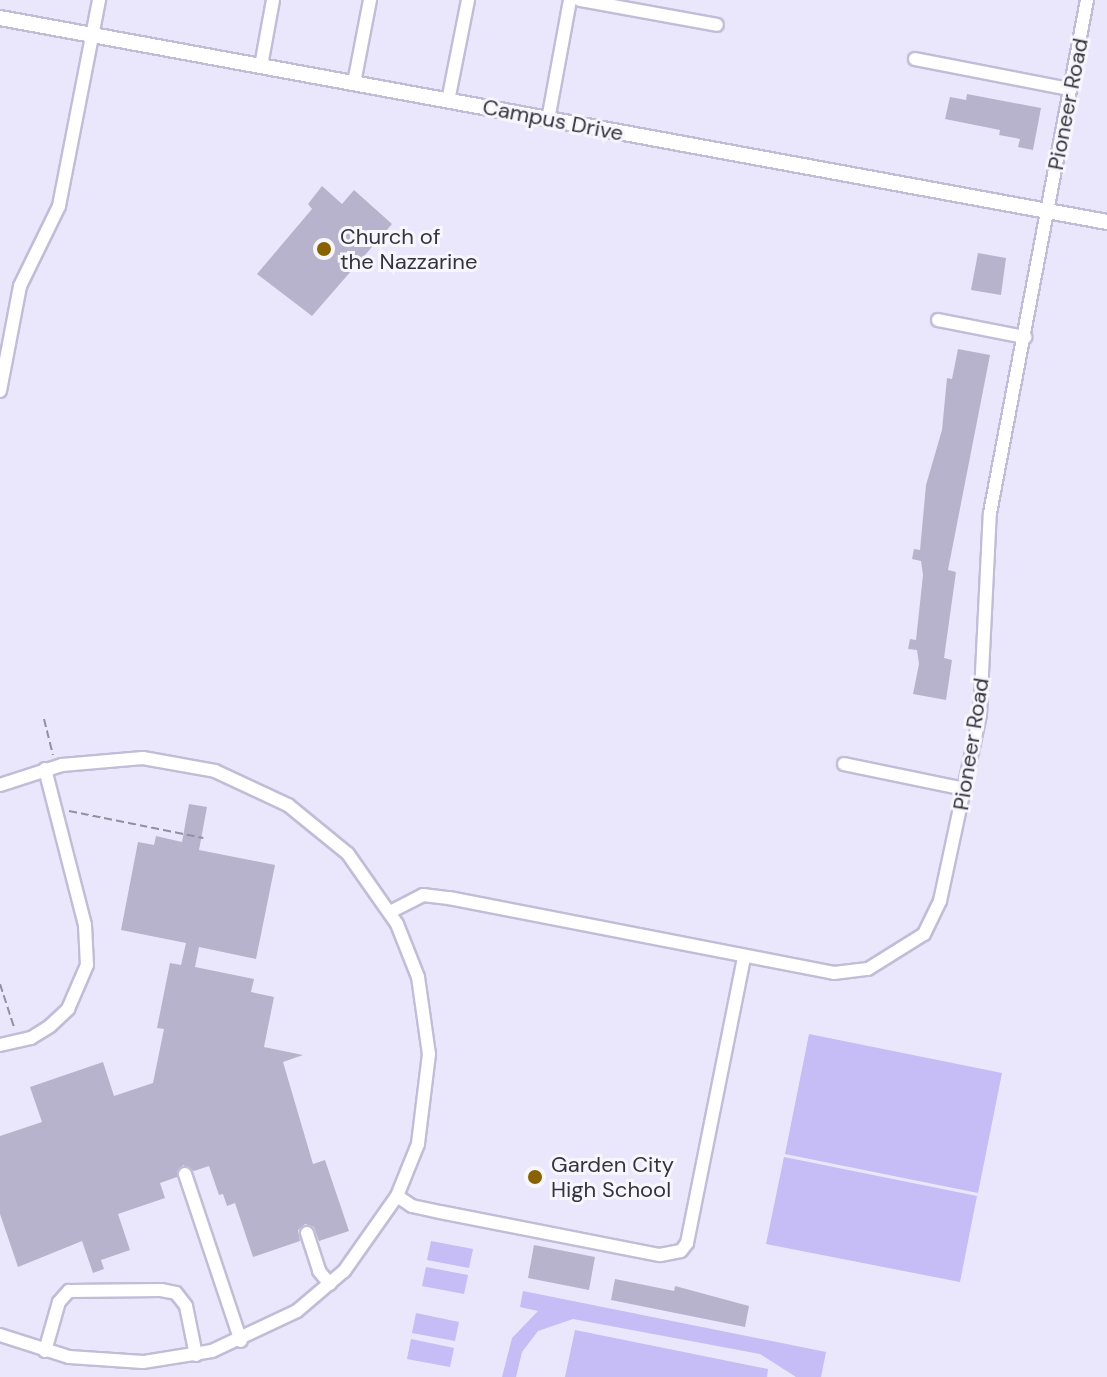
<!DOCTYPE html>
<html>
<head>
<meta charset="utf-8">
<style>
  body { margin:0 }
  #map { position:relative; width:1107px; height:1377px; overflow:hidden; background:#eae7fc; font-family:"DM Sans",sans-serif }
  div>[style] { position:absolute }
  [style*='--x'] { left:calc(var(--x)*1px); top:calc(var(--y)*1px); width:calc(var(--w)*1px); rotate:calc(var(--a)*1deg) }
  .green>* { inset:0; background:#c6bcf6 }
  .building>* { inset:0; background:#b7b3cc }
  .path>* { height:2px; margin-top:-1px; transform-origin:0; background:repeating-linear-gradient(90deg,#928f9f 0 8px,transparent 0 12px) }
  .roads { filter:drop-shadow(2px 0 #c1bdd7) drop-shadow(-2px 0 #c1bdd7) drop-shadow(0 2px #c1bdd7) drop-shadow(0 -2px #c1bdd7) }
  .minor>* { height:12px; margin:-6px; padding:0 6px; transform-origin:6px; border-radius:6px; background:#fff }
  .major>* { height:14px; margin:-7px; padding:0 7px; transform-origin:7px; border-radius:7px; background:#fff }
  .dots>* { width:22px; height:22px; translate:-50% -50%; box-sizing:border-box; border:4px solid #f7f6fc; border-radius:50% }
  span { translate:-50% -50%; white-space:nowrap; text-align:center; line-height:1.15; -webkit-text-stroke:6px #f7f6fc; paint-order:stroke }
  .street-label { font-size:22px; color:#35333d }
  .poi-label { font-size:22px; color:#35333d }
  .left { translate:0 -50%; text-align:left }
</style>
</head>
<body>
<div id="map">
  <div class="green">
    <i style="clip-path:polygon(809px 1034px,1002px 1073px,978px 1193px,785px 1154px)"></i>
    <i style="clip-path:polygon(784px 1157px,977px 1196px,960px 1282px,766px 1244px)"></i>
    <i style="clip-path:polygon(431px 1241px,473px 1249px,469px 1268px,427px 1260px)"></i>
    <i style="clip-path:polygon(426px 1267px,468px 1275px,464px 1294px,422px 1286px)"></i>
    <i style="clip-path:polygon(523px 1291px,826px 1352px,821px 1377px,796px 1377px,760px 1354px,573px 1319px,538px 1331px,522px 1352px,516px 1377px,502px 1377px,512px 1338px,538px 1311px,520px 1307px)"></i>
    <i style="clip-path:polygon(416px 1313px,459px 1322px,455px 1341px,412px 1333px)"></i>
    <i style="clip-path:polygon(575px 1330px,768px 1369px,767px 1377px,565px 1377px)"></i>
    <i style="clip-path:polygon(411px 1339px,454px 1348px,450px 1367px,407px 1359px)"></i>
  </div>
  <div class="building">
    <i style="clip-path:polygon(967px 94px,1041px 108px,1033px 150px,1018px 147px,1020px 139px,999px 135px,1000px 130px,945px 119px,950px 97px,966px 100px)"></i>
    <i style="clip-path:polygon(322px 186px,342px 204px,354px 190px,392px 224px,312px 316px,257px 274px,312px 209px,308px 204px)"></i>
    <i style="clip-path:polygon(978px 253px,1006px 258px,1001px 295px,971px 290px)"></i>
    <i style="clip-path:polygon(958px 349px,990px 355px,948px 570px,956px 572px,944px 658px,952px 660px,946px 700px,913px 694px,919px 664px,917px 650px,908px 649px,910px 639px,916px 640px,923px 575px,921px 561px,912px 559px,914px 549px,920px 550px,926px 485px,942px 430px,947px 378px,952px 379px)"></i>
    <i style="clip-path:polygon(189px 804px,207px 807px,199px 850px,275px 865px,256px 959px,199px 947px,195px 967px,254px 979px,251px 992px,274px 997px,264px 1047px,303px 1055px,283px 1062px,313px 1164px,325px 1160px,349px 1231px,319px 1241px,314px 1227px,305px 1224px,298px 1230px,300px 1241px,253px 1257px,235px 1203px,227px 1206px,223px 1194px,219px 1195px,209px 1166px,194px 1171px,183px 1165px,177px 1177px,160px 1183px,165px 1198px,118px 1214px,130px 1250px,101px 1260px,104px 1269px,93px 1273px,82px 1241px,18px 1267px,0 1214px,0 1136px,42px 1122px,30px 1087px,103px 1062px,114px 1096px,153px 1083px,164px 1029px,157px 1028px,170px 963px,181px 965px,186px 943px,121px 930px,138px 842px,154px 845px,156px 836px,182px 842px)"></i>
    <i style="clip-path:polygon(534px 1245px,595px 1257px,589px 1290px,528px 1278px)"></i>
    <i style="clip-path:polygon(615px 1279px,674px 1291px,675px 1286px,749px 1306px,745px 1327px,611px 1300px)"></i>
  </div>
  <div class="path">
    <i style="--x:44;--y:719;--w:37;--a:76"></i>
    <i style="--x:69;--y:811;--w:137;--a:11.4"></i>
    <i style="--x:0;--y:984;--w:45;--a:72"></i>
  </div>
  <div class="roads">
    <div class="minor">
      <i style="--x:580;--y:0;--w:139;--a:10.3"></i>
      <i style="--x:915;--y:59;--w:158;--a:11"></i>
      <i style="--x:261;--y:66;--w:67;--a:-79.7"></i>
      <i style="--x:354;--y:83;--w:85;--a:-79.1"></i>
      <i style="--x:448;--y:101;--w:103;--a:-78.8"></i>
      <i style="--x:548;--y:120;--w:122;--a:-79.6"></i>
      <i style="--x:938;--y:320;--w:89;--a:11.1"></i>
      <i style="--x:0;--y:391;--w:107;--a:-79.2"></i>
      <i style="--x:20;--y:286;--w:89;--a:-64"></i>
      <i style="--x:59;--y:206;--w:210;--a:-79"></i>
      <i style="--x:844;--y:764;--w:124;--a:11.7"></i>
      <i style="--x:0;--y:785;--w:65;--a:-17.9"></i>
      <i style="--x:62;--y:765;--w:81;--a:-4.9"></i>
      <i style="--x:143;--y:758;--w:73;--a:10.2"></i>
      <i style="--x:215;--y:771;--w:81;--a:25"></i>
      <i style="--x:288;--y:805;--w:77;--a:39.2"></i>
      <i style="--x:348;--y:854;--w:85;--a:55"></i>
      <i style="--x:397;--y:924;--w:57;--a:68.4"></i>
      <i style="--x:418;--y:977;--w:78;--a:81.9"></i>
      <i style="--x:429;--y:1054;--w:91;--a:97"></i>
      <i style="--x:418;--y:1144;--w:56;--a:112"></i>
      <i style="--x:397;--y:1196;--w:92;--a:125.2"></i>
      <i style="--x:344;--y:1271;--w:62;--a:139.6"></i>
      <i style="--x:297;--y:1311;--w:94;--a:154.8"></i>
      <i style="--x:212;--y:1351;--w:70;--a:170.9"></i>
      <i style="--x:143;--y:1362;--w:74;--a:-176.1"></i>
      <i style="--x:69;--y:1357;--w:72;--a:-162.3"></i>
      <i style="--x:390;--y:912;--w:37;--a:-27"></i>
      <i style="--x:423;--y:895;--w:26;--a:7"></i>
      <i style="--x:449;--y:898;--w:392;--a:11"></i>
      <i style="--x:834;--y:973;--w:34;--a:-7"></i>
      <i style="--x:868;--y:969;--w:66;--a:-32"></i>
      <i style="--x:924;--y:934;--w:37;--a:-64"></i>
      <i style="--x:940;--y:901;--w:191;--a:-77.9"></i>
      <i style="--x:980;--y:714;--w:201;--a:-87.2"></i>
      <i style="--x:990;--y:513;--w:522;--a:-79.29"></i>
      <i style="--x:0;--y:1045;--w:32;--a:-13"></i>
      <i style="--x:31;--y:1038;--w:22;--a:-32"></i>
      <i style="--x:50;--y:1026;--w:25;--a:-43"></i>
      <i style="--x:68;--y:1009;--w:48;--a:-66.6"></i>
      <i style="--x:87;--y:965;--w:40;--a:-92.9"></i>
      <i style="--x:85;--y:925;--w:161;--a:-104.4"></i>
      <i style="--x:185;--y:1174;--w:176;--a:71.5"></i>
      <i style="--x:397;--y:1196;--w:18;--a:34"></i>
      <i style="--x:412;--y:1206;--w:29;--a:12"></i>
      <i style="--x:440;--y:1212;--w:224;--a:11.1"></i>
      <i style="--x:660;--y:1255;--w:21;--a:-11"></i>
      <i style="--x:681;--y:1251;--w:10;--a:-53"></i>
      <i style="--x:687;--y:1243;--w:292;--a:-78.7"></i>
      <i style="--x:307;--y:1233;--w:40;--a:72"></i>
      <i style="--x:319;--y:1271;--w:17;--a:50"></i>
      <i style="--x:45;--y:1351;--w:51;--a:-74.1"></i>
      <i style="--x:59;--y:1302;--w:15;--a:-48"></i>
      <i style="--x:69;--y:1291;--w:92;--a:-0.6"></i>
      <i style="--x:161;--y:1290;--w:15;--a:11"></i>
      <i style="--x:176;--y:1293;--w:16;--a:52"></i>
      <i style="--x:186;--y:1306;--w:50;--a:78.5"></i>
    </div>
    <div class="major">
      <i style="--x:0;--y:18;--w:1126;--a:10.44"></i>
    </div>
  </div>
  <div class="dots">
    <i style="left:324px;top:249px;background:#886200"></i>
    <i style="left:535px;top:1177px;background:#886200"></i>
  </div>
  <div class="street-label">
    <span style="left:1068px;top:104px;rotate:-79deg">Pioneer Road</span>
    <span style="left:553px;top:120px;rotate:11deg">Campus Drive</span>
    <span style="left:971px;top:744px;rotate:-81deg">Pioneer Road</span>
  </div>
  <div class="poi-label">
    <span class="left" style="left:340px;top:249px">Church of<br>the Nazzarine</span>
    <span class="left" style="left:551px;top:1177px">Garden City<br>High School</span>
  </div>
</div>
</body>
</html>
